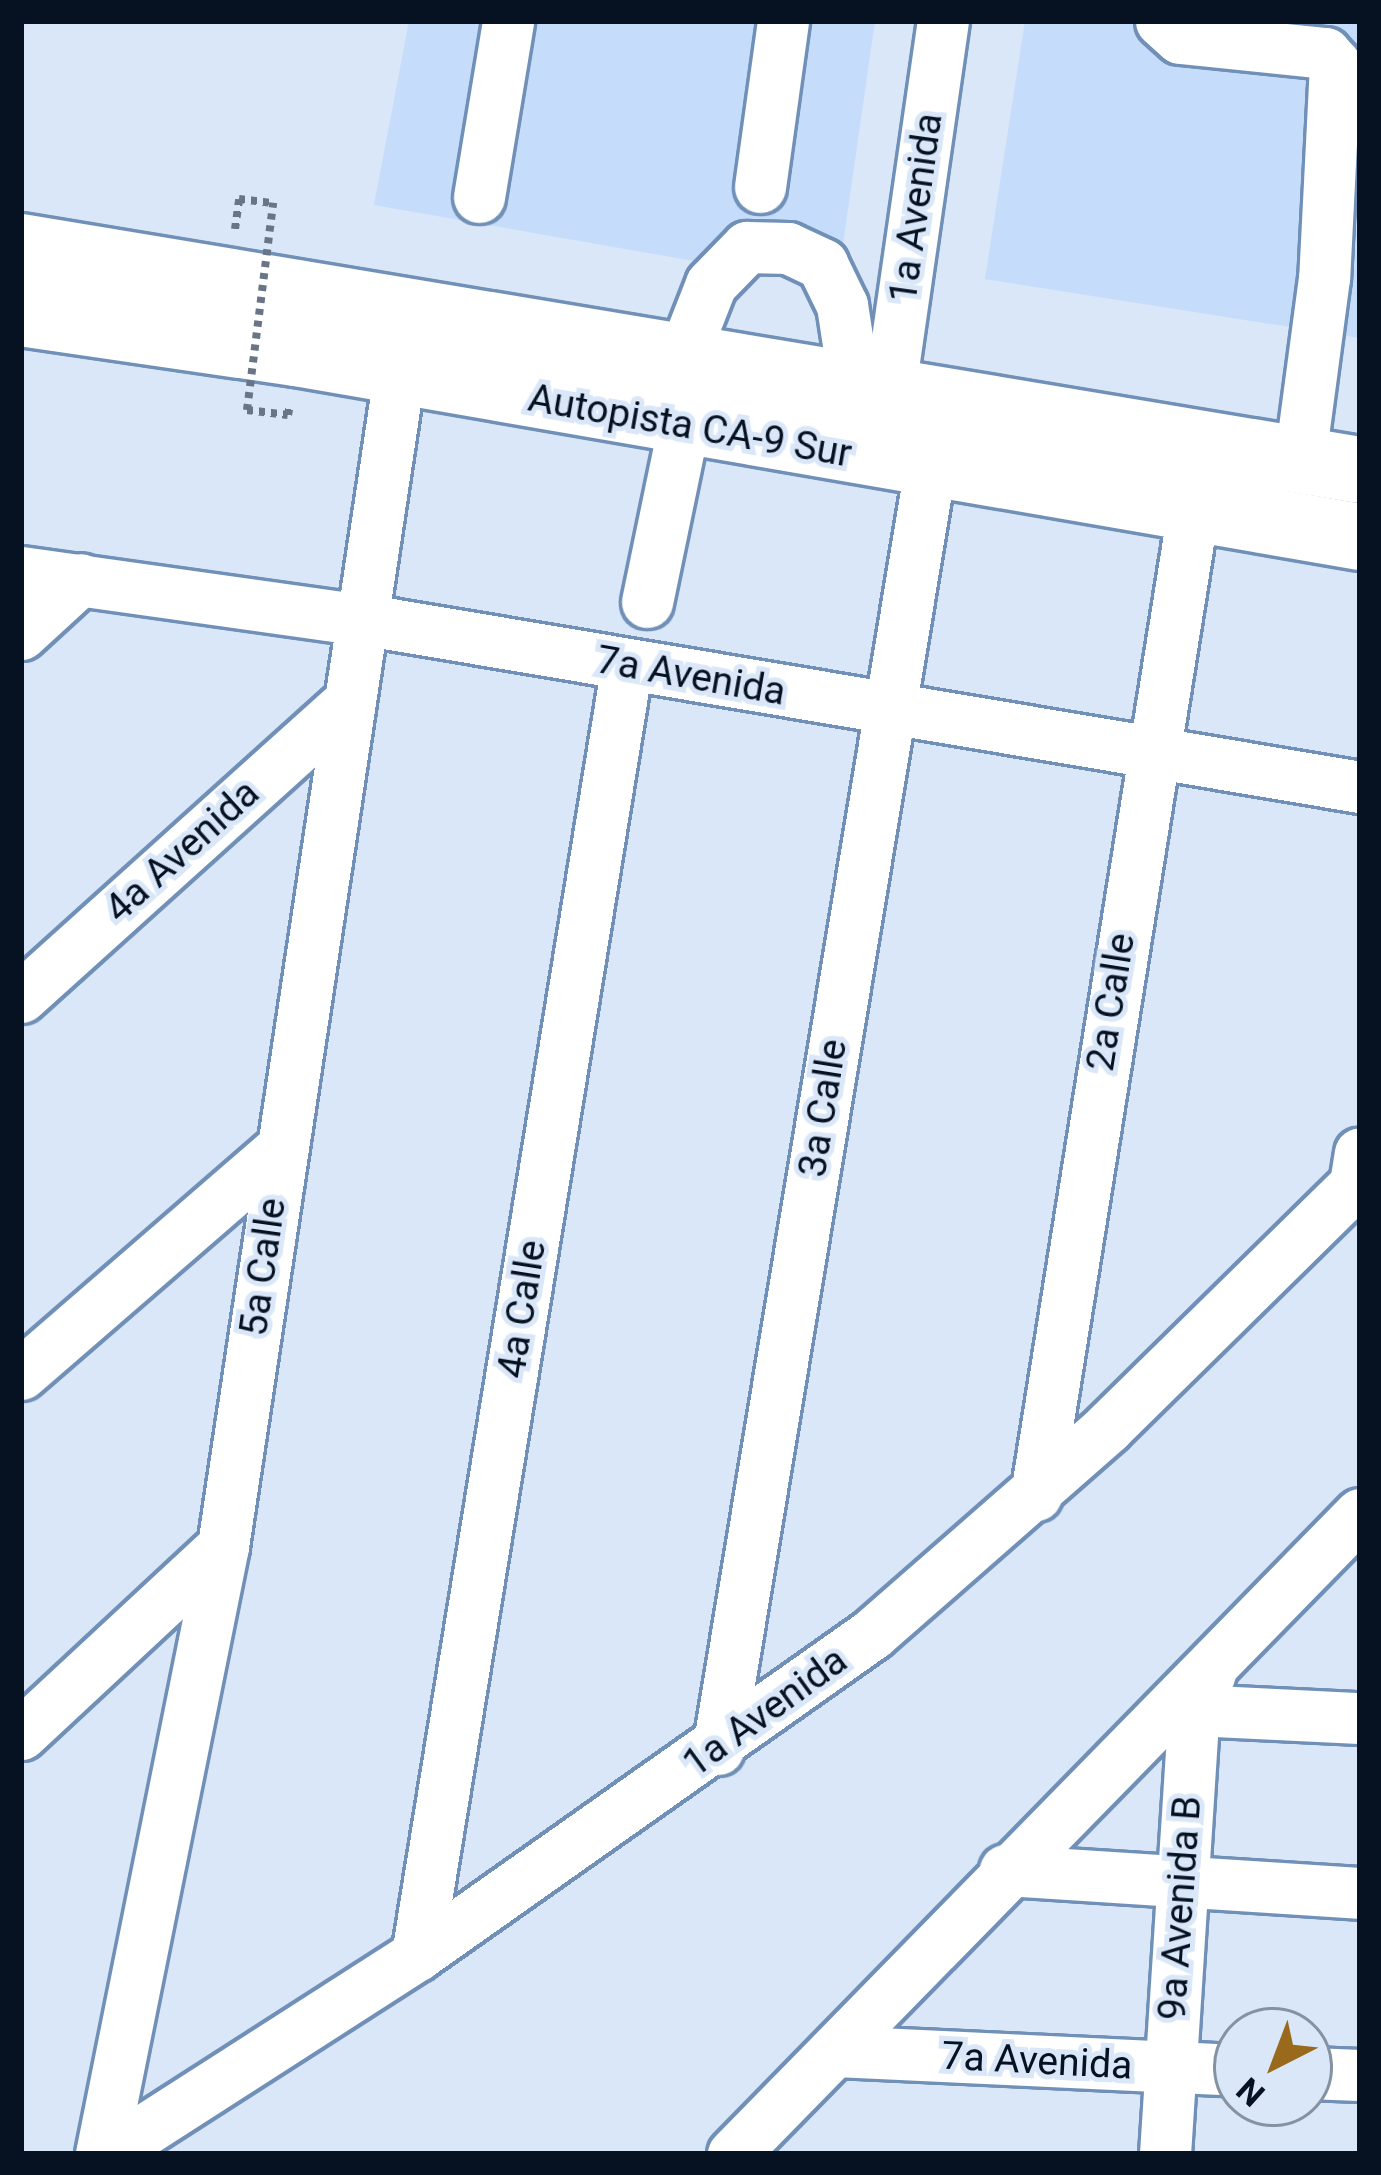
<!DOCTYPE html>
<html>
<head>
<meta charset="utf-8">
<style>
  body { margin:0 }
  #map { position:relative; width:1381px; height:2175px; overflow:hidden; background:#d9e7f8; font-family:Roboto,sans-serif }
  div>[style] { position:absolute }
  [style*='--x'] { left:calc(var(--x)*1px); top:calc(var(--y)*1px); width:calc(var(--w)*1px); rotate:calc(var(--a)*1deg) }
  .built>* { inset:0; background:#c5dcfa }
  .path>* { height:8px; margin-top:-4px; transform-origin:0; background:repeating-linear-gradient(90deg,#687584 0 6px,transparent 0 12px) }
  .roads { filter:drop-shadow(3px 0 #7090b7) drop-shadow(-3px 0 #7090b7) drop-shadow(0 3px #7090b7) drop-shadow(0 -3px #7090b7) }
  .minor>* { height:51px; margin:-25.5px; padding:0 25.5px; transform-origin:25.5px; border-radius:25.5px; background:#fff }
  .highway>* { height:66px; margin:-33px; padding:0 33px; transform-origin:33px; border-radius:33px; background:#fff }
  .path-bridge>* { height:8px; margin-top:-4px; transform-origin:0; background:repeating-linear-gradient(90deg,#687584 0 6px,transparent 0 12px) }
  span { translate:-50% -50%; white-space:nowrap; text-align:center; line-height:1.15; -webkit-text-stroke:10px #d9e7f8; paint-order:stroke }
  .street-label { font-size:39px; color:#061221 }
  .frame { position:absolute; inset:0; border:24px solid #061221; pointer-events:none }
  .north { position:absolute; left:1213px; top:2007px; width:120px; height:120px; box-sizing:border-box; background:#d9e7f8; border:3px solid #8592a2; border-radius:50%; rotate:222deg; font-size:33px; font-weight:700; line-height:48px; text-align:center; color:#061221 }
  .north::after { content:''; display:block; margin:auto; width:42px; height:54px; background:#9a6a1c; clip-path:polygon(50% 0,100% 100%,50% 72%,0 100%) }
</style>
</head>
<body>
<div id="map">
  <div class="built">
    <i style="clip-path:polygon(409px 21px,875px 21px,837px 286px,374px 205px)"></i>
    <i style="clip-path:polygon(1025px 21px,1360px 21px,1360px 338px,985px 279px)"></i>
  </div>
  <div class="path">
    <i style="--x:235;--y:229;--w:30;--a:-82"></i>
    <i style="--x:239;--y:199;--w:34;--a:7"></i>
    <i style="--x:247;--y:410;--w:41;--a:7"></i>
    <i style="--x:288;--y:415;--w:10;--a:-79"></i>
  </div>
  <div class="roads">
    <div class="minor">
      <i style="--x:1161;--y:21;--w:25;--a:42"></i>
      <i style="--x:1180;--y:38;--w:146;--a:5.9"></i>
      <i style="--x:1325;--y:53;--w:15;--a:48"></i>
      <i style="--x:1335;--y:64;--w:214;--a:92.9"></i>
      <i style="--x:1324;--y:278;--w:182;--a:97.6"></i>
      <i style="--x:760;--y:187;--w:168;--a:-82.1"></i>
      <i style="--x:479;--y:197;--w:178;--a:-80.6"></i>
      <i style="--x:682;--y:358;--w:79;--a:-68.6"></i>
      <i style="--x:711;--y:284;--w:52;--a:-45.8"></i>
      <i style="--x:747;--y:247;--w:41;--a:1.4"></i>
      <i style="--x:788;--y:248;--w:38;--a:25"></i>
      <i style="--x:822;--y:264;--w:46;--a:64"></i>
      <i style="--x:842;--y:305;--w:85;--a:81.2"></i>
      <i style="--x:889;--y:395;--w:378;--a:-81.8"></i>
      <i style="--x:21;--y:572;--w:361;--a:8"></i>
      <i style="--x:379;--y:622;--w:995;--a:9.55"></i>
      <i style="--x:647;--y:602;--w:182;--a:-78.3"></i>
      <i style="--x:21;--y:634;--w:81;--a:-42.5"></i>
      <i style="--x:21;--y:997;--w:435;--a:-42"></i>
      <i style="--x:21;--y:1374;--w:342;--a:-40.9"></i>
      <i style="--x:1036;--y:1495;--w:997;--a:-80.94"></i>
      <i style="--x:1194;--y:1710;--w:166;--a:2.8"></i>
      <i style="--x:21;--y:1734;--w:276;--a:-42.9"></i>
      <i style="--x:718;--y:1749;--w:1299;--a:-80.61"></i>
      <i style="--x:1005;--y:1870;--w:356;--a:3.7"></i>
      <i style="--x:417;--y:1955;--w:1308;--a:-80.76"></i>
      <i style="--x:836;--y:2051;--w:401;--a:2.7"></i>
      <i style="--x:1309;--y:2073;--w:51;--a:2.2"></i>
      <i style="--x:101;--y:2154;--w:620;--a:-78.65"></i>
      <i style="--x:223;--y:1546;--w:1184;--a:-81.45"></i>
      <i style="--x:107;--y:2154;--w:368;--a:-32.7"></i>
      <i style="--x:417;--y:1955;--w:557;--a:-35.2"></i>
      <i style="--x:872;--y:1634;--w:313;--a:-41.2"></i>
      <i style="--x:1107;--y:1428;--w:348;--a:-44.5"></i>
      <i style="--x:1355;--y:1184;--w:31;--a:-81"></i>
      <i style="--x:733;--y:2154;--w:896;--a:-45.59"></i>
      <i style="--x:1165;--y:2154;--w:445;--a:-86.3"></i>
      <i style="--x:1194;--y:1710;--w:40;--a:-66.6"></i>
    </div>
    <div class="highway">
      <i style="--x:21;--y:247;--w:1357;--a:9.46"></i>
      <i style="--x:21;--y:313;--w:278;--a:8.3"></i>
      <i style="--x:296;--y:353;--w:1080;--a:9.81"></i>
    </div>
  </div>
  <div class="path-bridge">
    <i style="--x:247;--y:410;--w:209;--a:-82.8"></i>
  </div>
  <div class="street-label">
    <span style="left:916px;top:208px;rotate:-82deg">1a Avenida</span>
    <span style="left:690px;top:426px;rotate:10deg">Autopista CA-9 Sur</span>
    <span style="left:691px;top:676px;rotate:10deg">7a Avenida</span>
    <span style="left:182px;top:851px;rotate:-42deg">4a Avenida</span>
    <span style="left:1111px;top:1002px;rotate:-81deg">2a Calle</span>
    <span style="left:823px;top:1108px;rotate:-81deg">3a Calle</span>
    <span style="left:263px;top:1267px;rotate:-82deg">5a Calle</span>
    <span style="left:522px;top:1309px;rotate:-81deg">4a Calle</span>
    <span style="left:765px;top:1712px;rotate:-36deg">1a Avenida</span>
    <span style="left:1180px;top:1908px;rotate:-86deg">9a Avenida B</span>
    <span style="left:1037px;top:2061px;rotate:3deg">7a Avenida</span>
  </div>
  <div class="frame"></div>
  <div class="north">N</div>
</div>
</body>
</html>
